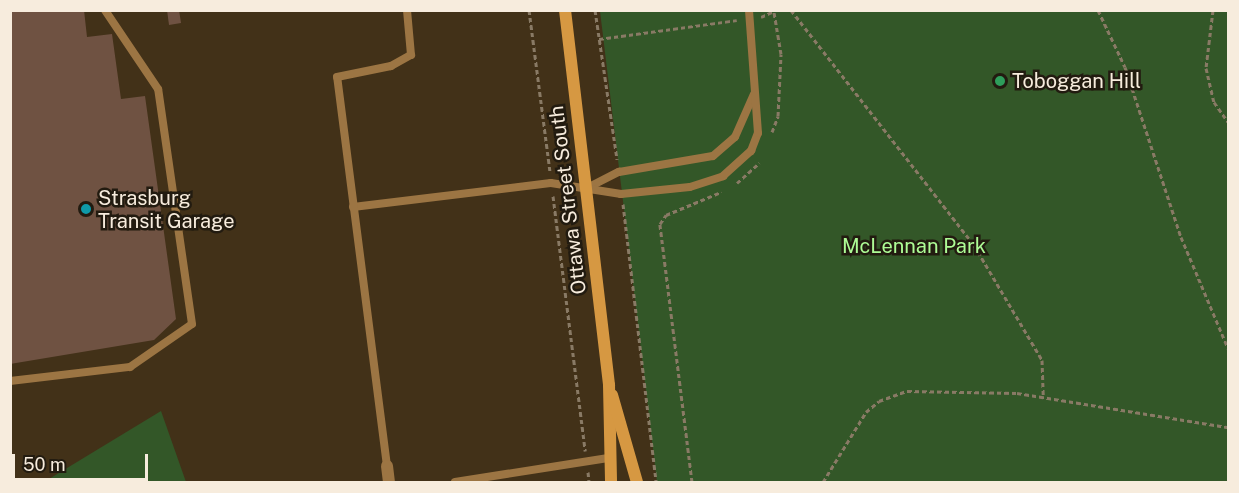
<!DOCTYPE html>
<html>
<head>
<meta charset="utf-8">
<style>
  body { margin:0 }
  #map { position:relative; width:1239px; height:493px; overflow:hidden; background:#423118; font-family:"Public Sans",sans-serif }
  div>[style] { position:absolute }
  [style*='--x'] { left:calc(var(--x)*1px); top:calc(var(--y)*1px); width:calc(var(--w)*1px); rotate:calc(var(--a)*1deg) }
  .green>* { inset:0; background:#335728 }
  .building>* { inset:0; background:#6f5242 }
  .path>* { height:3px; margin-top:-1.5px; transform-origin:0; background:repeating-linear-gradient(90deg,#897a65 0 4.5px,transparent 0 7.5px) }
  .service>* { height:8px; margin:-4px; padding:0 4px; transform-origin:4px; border-radius:4px; background:#9c7543 }
  .minor>* { height:12px; margin:-6px; padding:0 6px; transform-origin:6px; border-radius:6px; background:#9c7543 }
  .secondary>* { height:12px; margin:-6px; padding:0 6px; transform-origin:6px; border-radius:6px; background:#d69842 }
  .dots>* { width:16px; height:16px; translate:-50% -50%; box-sizing:border-box; border:3px solid #221b10; border-radius:50% }
  span { translate:-50% -50%; white-space:nowrap; text-align:center; line-height:1.15; -webkit-text-stroke:5px #221b10; paint-order:stroke }
  .poi-label { font-size:20px; color:#f7ecdd }
  .left { translate:0 -50%; text-align:left }
  .street-label { font-size:20px; color:#f7ecdd }
  .park-label { font-size:20px; color:#adfb95 }
  .frame { position:absolute; inset:0; border:12px solid #f7ecdd; pointer-events:none }
  .scale { position:absolute; left:12px; top:454px; width:136px; height:27px; box-sizing:border-box; border:3px solid #f7ecdd; border-top:0; padding-left:8px; font-size:18px; line-height:21px; white-space:nowrap; color:#f7ecdd; -webkit-text-stroke:4px #221b10; paint-order:stroke }
</style>
</head>
<body>
<div id="map">
  <div class="green">
    <i style="clip-path:polygon(600px 11px,1228px 11px,1228px 482px,657px 482px)"></i>
    <i style="clip-path:polygon(161px 411px,186px 482px,44px 482px)"></i>
  </div>
  <div class="building">
    <i style="clip-path:polygon(10px 10px,84px 10px,87px 37px,112px 34px,121px 99px,145px 96px,176px 319px,154px 340px,10px 364px)"></i>
    <i style="clip-path:polygon(167px 10px,179px 10px,181px 23px,169px 25px)"></i>
  </div>
  <div class="path">
    <i style="--x:529;--y:10;--w:162;--a:82.6"></i>
    <i style="--x:595;--y:10;--w:151;--a:81.6"></i>
    <i style="--x:791;--y:10;--w:298;--a:52.1"></i>
    <i style="--x:974;--y:245;--w:134;--a:59.4"></i>
    <i style="--x:1042;--y:360;--w:36;--a:88"></i>
    <i style="--x:1098;--y:10;--w:63;--a:64.7"></i>
    <i style="--x:1125;--y:67;--w:179;--a:71.8"></i>
    <i style="--x:1181;--y:237;--w:121;--a:67.1"></i>
    <i style="--x:1213;--y:10;--w:58;--a:96.9"></i>
    <i style="--x:1206;--y:68;--w:35;--a:77"></i>
    <i style="--x:1214;--y:102;--w:24;--a:55"></i>
    <i style="--x:761;--y:17;--w:14;--a:-25"></i>
    <i style="--x:599;--y:39;--w:139;--a:-7.8"></i>
    <i style="--x:772;--y:132;--w:17;--a:-69"></i>
    <i style="--x:778;--y:116;--w:62;--a:-87.2"></i>
    <i style="--x:781;--y:54;--w:43;--a:-99.5"></i>
    <i style="--x:737;--y:183;--w:30;--a:-42"></i>
    <i style="--x:553;--y:196;--w:257;--a:82.8"></i>
    <i style="--x:623;--y:204;--w:280;--a:83.2"></i>
    <i style="--x:588;--y:472;--w:10;--a:84"></i>
    <i style="--x:692;--y:482;--w:260;--a:-97.1"></i>
    <i style="--x:660;--y:224;--w:11;--a:-56"></i>
    <i style="--x:666;--y:215;--w:60;--a:-22.7"></i>
    <i style="--x:823;--y:482;--w:82;--a:-58.4"></i>
    <i style="--x:866;--y:412;--w:17;--a:-40"></i>
    <i style="--x:879;--y:401;--w:30;--a:-20"></i>
    <i style="--x:907;--y:391;--w:110;--a:1"></i>
    <i style="--x:1017;--y:393;--w:214;--a:9.2"></i>
  </div>
  <div class="service">
    <i style="--x:587;--y:188;--w:36;--a:-27"></i>
    <i style="--x:619;--y:172;--w:95;--a:-9.7"></i>
    <i style="--x:713;--y:156;--w:29;--a:-41"></i>
    <i style="--x:735;--y:137;--w:47;--a:-66.2"></i>
    <i style="--x:353;--y:207;--w:199;--a:-6.9"></i>
    <i style="--x:551;--y:183;--w:71;--a:8.9"></i>
    <i style="--x:621;--y:194;--w:69;--a:-5.8"></i>
    <i style="--x:690;--y:187;--w:35;--a:-18"></i>
    <i style="--x:723;--y:176;--w:38;--a:-42"></i>
    <i style="--x:751;--y:151;--w:19;--a:-69"></i>
    <i style="--x:758;--y:133;--w:123;--a:-94.2"></i>
    <i style="--x:10;--y:381;--w:121;--a:-6.7"></i>
    <i style="--x:130;--y:367;--w:75;--a:-34.7"></i>
    <i style="--x:192;--y:324;--w:237;--a:-98.2"></i>
    <i style="--x:158;--y:89;--w:95;--a:-123.9"></i>
    <i style="--x:387;--y:466;--w:392;--a:-97.3"></i>
    <i style="--x:337;--y:77;--w:55;--a:-11.5"></i>
    <i style="--x:391;--y:66;--w:23;--a:-29"></i>
    <i style="--x:411;--y:55;--w:45;--a:-95.1"></i>
    <i style="--x:455;--y:482;--w:155;--a:-8.9"></i>
  </div>
  <div class="minor">
    <i style="--x:387;--y:466;--w:16;--a:83"></i>
  </div>
  <div class="secondary">
    <i style="--x:565;--y:10;--w:378;--a:83.3"></i>
    <i style="--x:609;--y:385;--w:97;--a:88.8"></i>
    <i style="--x:612;--y:395;--w:91;--a:74"></i>
  </div>
  <div class="dots">
    <i style="left:1000px;top:81px;background:#2e9e5b"></i>
    <i style="left:86px;top:209px;background:#0f9aa8"></i>
  </div>
  <div class="poi-label">
    <span class="left" style="left:1012px;top:81px">Toboggan Hill</span>
    <span class="left" style="left:98px;top:210px">Strasburg<br>Transit Garage</span>
  </div>
  <div class="street-label">
    <span style="left:568px;top:200px;rotate:-97deg">Ottawa Street South</span>
  </div>
  <div class="park-label">
    <span style="left:914px;top:246px">McLennan Park</span>
  </div>
  <div class="frame"></div>
  <div class="scale">50 m</div>
</div>
</body>
</html>
